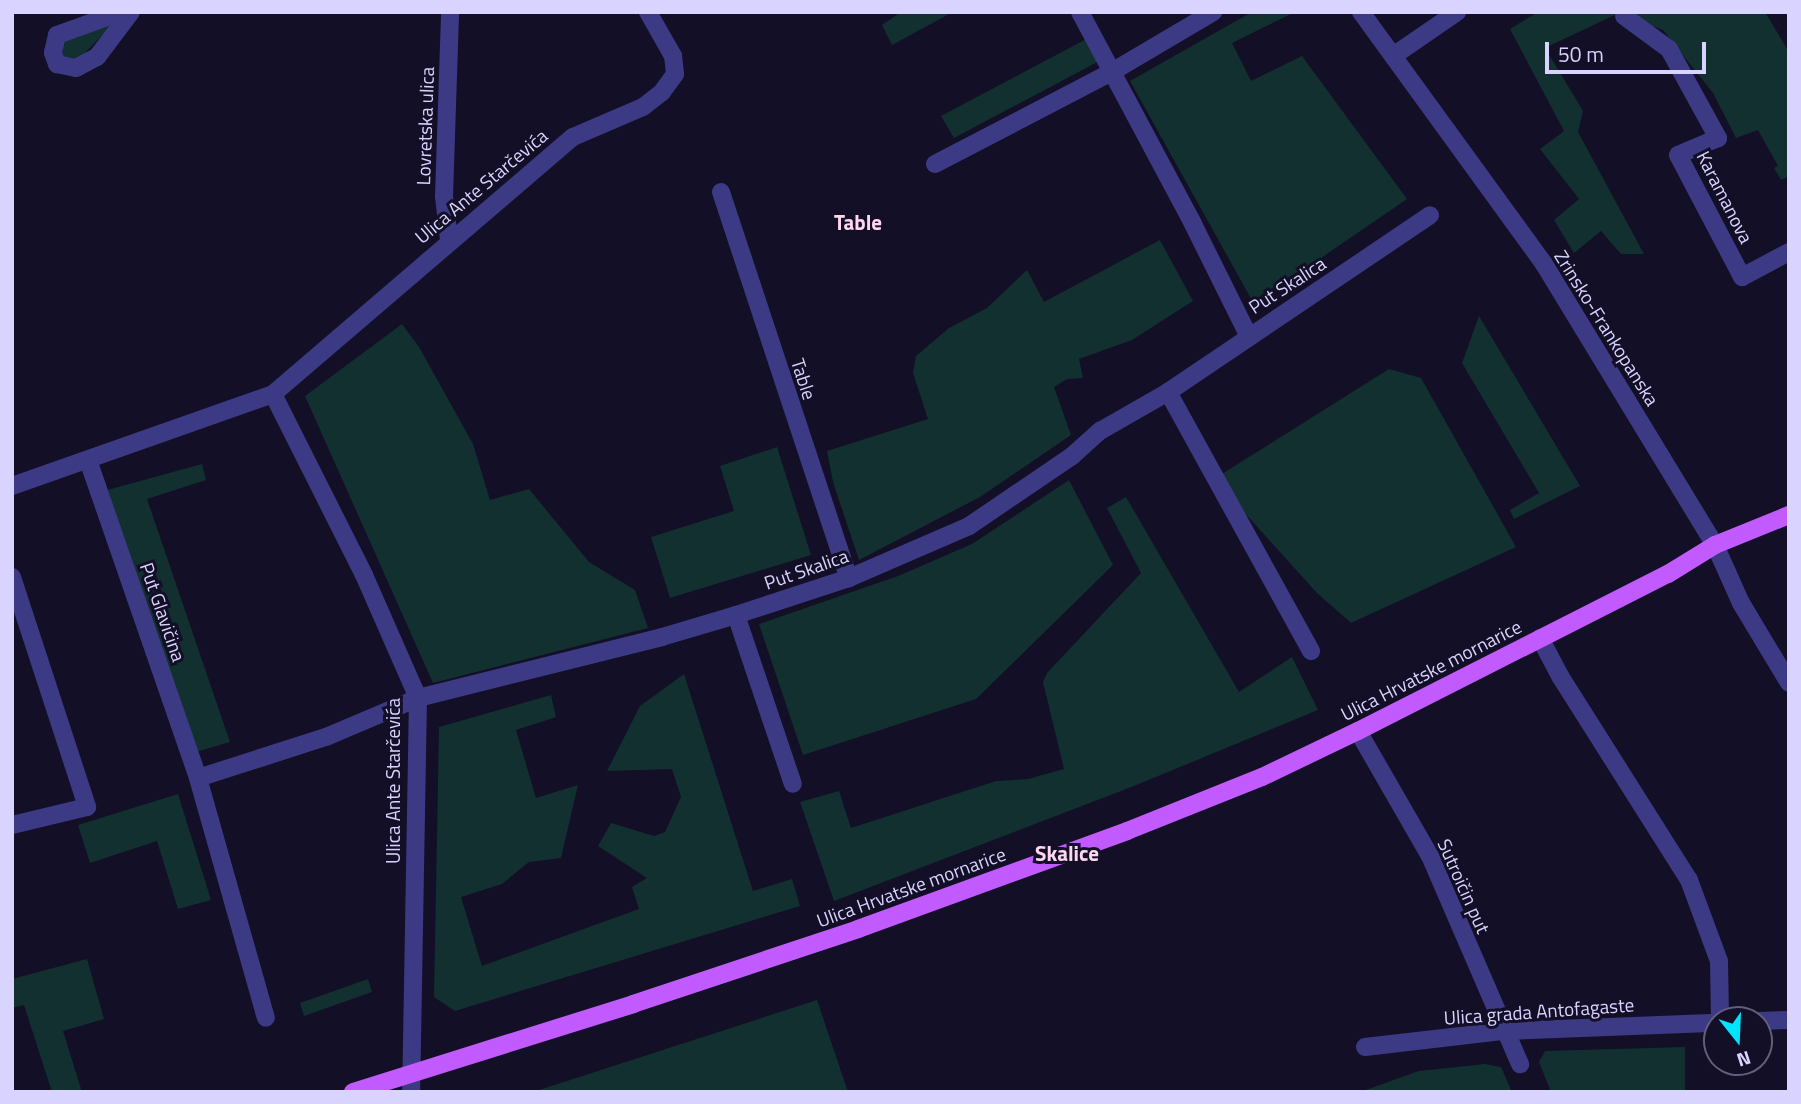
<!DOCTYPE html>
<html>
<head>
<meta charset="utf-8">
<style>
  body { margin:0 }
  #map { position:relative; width:1801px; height:1104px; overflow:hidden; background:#130f26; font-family:"Titillium Web",sans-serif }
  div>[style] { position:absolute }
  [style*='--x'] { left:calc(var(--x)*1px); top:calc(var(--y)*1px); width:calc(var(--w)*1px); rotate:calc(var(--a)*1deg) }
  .green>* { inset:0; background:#12302f }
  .minor>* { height:18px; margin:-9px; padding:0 9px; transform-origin:9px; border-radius:9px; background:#3d3a85 }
  .major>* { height:18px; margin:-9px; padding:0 9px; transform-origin:9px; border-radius:9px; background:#c25bff }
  span { translate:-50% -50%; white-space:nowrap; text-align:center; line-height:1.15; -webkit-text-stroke:6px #130f26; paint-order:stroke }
  .street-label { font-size:19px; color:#d9d4ff }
  .neighbourhood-label { font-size:21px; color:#ffd6f0; font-weight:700 }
  .frame { position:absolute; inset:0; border:14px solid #d9d4ff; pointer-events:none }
  .north { position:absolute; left:1703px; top:1006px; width:70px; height:70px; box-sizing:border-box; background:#130f26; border:2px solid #625e7d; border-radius:50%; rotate:162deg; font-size:19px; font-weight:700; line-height:28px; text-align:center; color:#d9d4ff }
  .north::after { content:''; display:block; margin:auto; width:24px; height:32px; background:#00e5ff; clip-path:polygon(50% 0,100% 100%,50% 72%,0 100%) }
  .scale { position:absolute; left:1545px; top:42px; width:161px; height:32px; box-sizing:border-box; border:4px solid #d9d4ff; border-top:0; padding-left:9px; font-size:21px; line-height:24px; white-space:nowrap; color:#d9d4ff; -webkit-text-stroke:5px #130f26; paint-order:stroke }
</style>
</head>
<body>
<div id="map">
  <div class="green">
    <i style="clip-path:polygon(901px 12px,953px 12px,892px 45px,882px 25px)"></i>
    <i style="clip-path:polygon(1252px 12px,1295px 12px,1232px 43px,1251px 81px,1302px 56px,1407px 199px,1254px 304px,1130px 81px)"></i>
    <i style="clip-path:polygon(1538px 12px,1765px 12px,1789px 52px,1789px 176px,1781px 180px,1774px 168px,1778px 166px,1758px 130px,1736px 138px,1713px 93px,1663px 30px,1619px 13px,1545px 48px,1583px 111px,1578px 132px,1644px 254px,1621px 254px,1601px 231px,1574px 253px,1554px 220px,1579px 199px,1540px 149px,1564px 131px,1510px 29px)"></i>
    <i style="clip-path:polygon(116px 21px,82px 56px,73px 61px,63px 58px,62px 40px)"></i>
    <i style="clip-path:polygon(1092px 36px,1103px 59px,954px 138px,941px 116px)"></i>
    <i style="clip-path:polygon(1160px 240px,1193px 301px,1132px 340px,1079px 359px,1083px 378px,1067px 379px,1054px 387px,1071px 435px,980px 497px,859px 560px,833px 482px,827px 451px,928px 419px,913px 373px,916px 356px,949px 328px,987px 308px,1027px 270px,1044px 302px)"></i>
    <i style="clip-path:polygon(1479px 316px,1580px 486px,1514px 519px,1510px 510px,1539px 493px,1462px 363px)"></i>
    <i style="clip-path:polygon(402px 324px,419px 347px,473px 444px,490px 500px,529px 489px,589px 562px,635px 590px,648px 628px,433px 683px,305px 396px)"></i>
    <i style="clip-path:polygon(1389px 369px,1421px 378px,1516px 547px,1351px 623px,1317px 593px,1214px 479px)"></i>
    <i style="clip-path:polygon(777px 447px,811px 555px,670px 598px,651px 537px,734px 511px,720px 466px)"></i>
    <i style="clip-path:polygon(202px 464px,206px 480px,147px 499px,230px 742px,189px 754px,100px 492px)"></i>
    <i style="clip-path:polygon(1069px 480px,1113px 565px,976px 699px,803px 755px,759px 624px,898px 576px,972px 544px)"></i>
    <i style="clip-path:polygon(1126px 497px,1239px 692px,1292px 657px,1318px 710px,1134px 786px,834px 901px,800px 802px,839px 791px,851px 828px,996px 781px,1028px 779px,1064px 769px,1043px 682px,1047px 673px,1141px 573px,1107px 508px)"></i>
    <i style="clip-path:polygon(684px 674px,753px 891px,792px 879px,800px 906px,455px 1011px,434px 997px,439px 727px,551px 695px,556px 717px,516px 730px,536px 798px,578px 785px,561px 858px,529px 862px,502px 884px,461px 897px,482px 966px,639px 909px,632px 887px,647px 878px,598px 846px,611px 823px,654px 836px,665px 832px,681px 797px,672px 769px,607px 771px,640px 706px)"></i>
    <i style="clip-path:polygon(178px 794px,211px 900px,178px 909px,157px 841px,90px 863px,78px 825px)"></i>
    <i style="clip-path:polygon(87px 959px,104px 1019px,63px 1031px,82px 1092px,52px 1092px,24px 1005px,12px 1008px,12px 979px)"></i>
    <i style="clip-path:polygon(368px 979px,372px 992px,304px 1016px,300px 1003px)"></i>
    <i style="clip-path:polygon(817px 1000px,848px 1092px,533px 1092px)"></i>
    <i style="clip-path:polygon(1685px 1047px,1685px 1092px,1551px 1092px,1539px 1062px,1545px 1051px)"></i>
    <i style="clip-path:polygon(1485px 1064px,1501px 1067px,1512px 1092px,1360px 1092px,1419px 1071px)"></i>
  </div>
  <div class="minor">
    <i style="--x:121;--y:12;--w:68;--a:160.2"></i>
    <i style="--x:57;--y:35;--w:18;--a:103"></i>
    <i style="--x:53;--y:53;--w:12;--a:70"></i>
    <i style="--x:57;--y:64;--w:19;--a:12"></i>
    <i style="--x:76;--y:68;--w:24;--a:-28"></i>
    <i style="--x:97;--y:57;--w:56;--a:-52.9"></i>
    <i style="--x:1080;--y:12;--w:240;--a:61.9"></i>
    <i style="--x:1193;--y:224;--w:124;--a:63.6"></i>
    <i style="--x:1361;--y:12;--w:311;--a:54"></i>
    <i style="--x:1544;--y:264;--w:329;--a:58.7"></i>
    <i style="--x:1715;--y:545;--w:64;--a:65.9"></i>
    <i style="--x:1741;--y:603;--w:93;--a:59"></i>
    <i style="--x:1624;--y:16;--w:56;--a:36.3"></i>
    <i style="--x:1669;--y:49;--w:102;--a:61.2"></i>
    <i style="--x:1718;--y:138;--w:43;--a:157"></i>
    <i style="--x:1678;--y:155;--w:138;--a:62.3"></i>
    <i style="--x:1742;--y:277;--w:53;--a:-28"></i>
    <i style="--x:1393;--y:56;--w:78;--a:-34.5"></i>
    <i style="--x:935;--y:164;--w:197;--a:-27.5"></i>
    <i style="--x:1110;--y:73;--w:120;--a:-30.6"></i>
    <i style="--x:721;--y:192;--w:407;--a:71.7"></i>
    <i style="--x:449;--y:240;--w:44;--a:-96.5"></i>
    <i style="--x:444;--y:196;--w:184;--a:-88.1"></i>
    <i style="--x:1168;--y:392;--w:296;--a:61.1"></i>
    <i style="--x:273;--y:394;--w:203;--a:63.3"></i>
    <i style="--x:364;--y:575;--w:134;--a:66.3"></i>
    <i style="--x:418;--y:698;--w:394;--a:91"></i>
    <i style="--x:88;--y:460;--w:336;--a:70.9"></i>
    <i style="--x:198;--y:778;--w:249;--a:74.2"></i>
    <i style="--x:12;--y:486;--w:277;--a:-19.4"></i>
    <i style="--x:273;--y:394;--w:395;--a:-40.6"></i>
    <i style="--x:573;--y:137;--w:76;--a:-23.2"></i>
    <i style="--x:643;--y:107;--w:24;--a:-38"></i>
    <i style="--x:662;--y:92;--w:22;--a:-54"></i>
    <i style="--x:675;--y:74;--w:18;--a:-96"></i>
    <i style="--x:673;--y:56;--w:51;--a:-119.6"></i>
    <i style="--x:12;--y:577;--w:242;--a:71.9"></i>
    <i style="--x:87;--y:807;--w:77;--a:166.5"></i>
    <i style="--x:736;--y:615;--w:178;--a:71.4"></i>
    <i style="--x:1540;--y:638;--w:43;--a:62.2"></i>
    <i style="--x:1560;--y:676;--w:241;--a:57.7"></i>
    <i style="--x:1689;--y:880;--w:86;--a:69.7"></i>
    <i style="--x:1719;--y:961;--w:59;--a:89"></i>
    <i style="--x:1358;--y:731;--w:144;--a:60.1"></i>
    <i style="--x:1430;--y:856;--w:227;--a:66.6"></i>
    <i style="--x:198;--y:778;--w:134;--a:-17.8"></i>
    <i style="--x:326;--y:737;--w:100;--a:-23"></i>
    <i style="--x:418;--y:698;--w:252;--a:-14"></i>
    <i style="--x:662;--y:637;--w:77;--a:-16.6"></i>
    <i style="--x:736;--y:615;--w:119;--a:-18.1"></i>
    <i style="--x:849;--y:578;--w:131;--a:-23.4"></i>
    <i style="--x:969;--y:526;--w:125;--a:-34.2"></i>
    <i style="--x:1072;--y:456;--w:38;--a:-42"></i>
    <i style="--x:1100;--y:431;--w:78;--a:-29.8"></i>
    <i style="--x:1168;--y:392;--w:316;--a:-34"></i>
    <i style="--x:1759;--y:1021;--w:30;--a:-2"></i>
    <i style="--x:1365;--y:1047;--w:140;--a:-6.6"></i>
    <i style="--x:1504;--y:1031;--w:213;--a:-2.2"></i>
  </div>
  <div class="major">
    <i style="--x:353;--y:1092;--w:294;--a:-17.4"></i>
    <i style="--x:633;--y:1004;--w:237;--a:-18.4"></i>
    <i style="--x:858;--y:929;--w:286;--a:-20"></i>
    <i style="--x:1127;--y:831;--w:145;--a:-21.8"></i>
    <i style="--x:1262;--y:777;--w:106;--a:-25.6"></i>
    <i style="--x:1358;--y:731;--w:347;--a:-26.9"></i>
    <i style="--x:1668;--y:574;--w:55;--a:-31.7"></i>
    <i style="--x:1715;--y:545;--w:80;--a:-22.1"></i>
  </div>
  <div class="street-label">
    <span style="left:425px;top:126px;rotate:-88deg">Lovretska ulica</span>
    <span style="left:481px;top:186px;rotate:-40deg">Ulica Ante Starčevića</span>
    <span style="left:1725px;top:197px;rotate:63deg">Karamanova</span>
    <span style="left:1287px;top:285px;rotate:-33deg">Put Skalica</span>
    <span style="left:1607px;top:328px;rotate:58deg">Zrinsko-Frankopanska</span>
    <span style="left:804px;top:379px;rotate:72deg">Table</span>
    <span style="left:806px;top:569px;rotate:-19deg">Put Skalica</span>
    <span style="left:163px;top:612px;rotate:71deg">Put Glavičina</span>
    <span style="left:1431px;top:670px;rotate:-27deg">Ulica Hrvatske mornarice</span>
    <span style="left:393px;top:781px;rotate:-90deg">Ulica Ante Starčevića</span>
    <span style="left:1464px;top:886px;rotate:66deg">Sutroičin put</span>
    <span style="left:911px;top:887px;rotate:-20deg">Ulica Hrvatske mornarice</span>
    <span style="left:1539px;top:1011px;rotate:-4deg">Ulica grada Antofagaste</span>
  </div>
  <div class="neighbourhood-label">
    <span style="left:858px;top:222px">Table</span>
    <span style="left:1067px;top:853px">Skalice</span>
  </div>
  <div class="frame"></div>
  <div class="north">N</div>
  <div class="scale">50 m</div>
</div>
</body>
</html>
